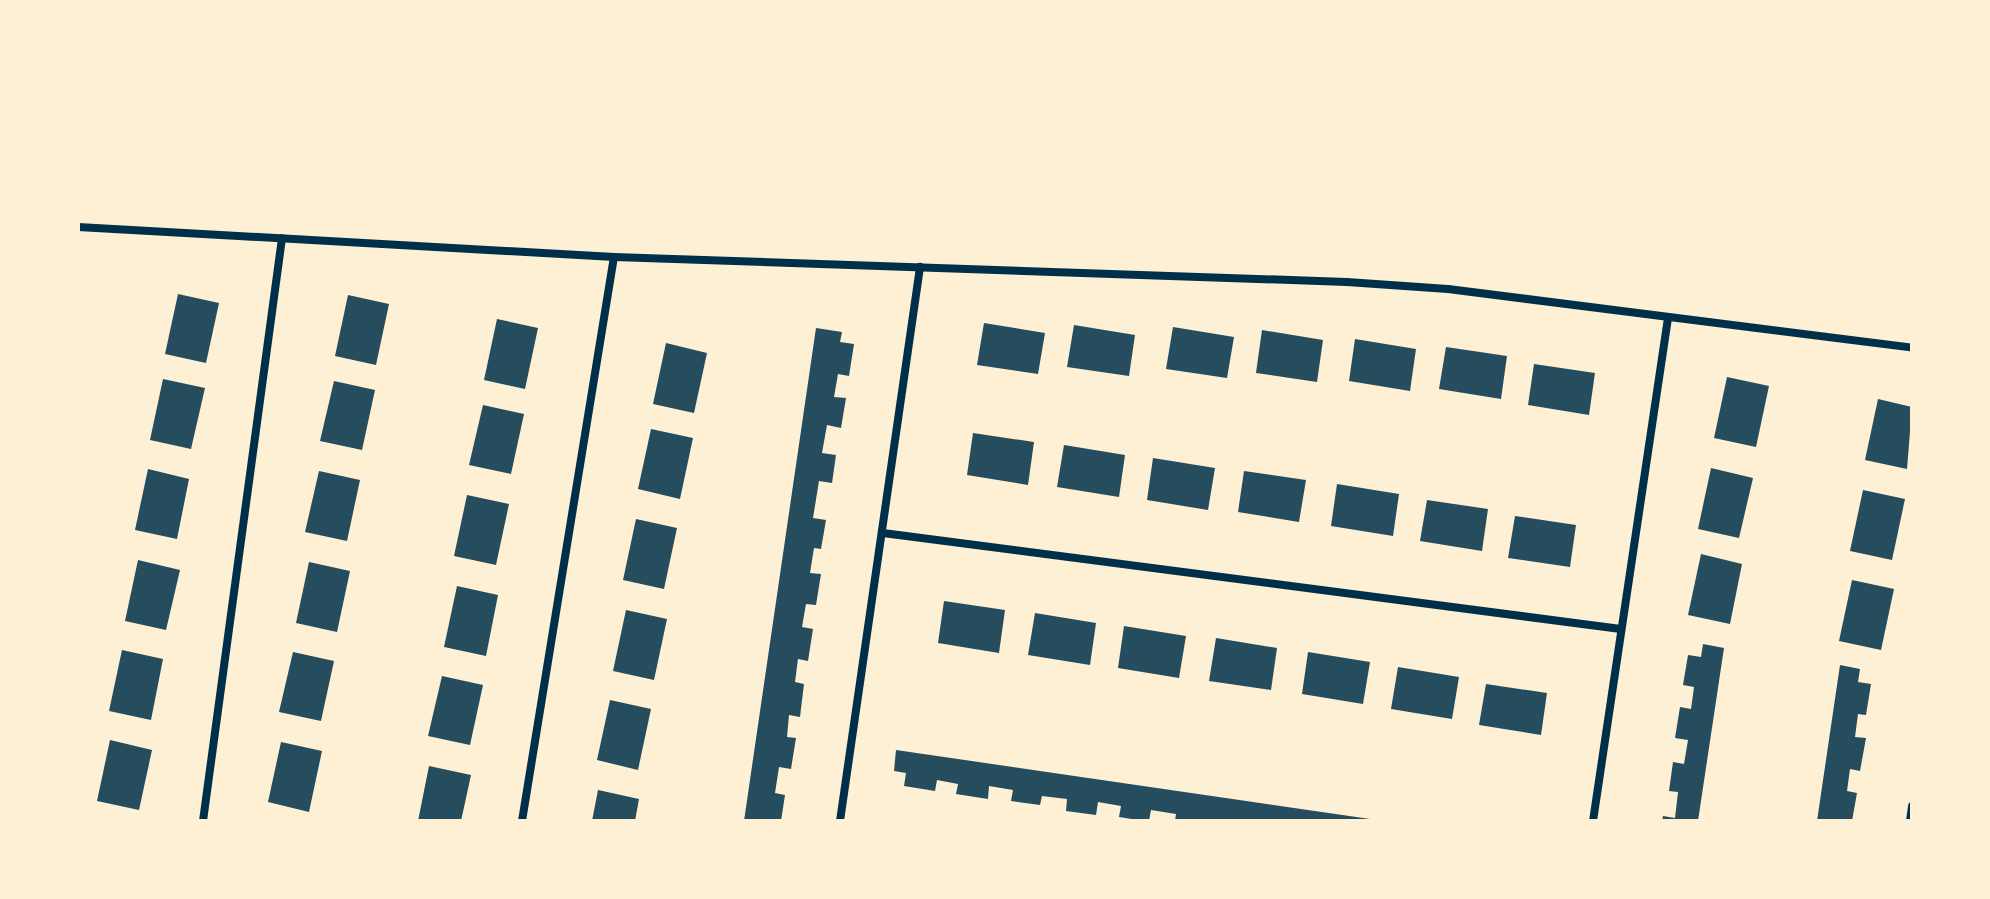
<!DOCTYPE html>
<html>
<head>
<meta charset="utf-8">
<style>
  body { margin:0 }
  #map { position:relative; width:1990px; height:899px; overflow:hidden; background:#fdf0d5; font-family:"Alegreya Sans",sans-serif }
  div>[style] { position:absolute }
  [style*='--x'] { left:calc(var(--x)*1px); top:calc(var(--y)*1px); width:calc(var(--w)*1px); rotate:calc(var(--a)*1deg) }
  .building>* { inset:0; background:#264d5e }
  .minor>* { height:8px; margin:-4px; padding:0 4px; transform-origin:4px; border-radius:4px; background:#003049 }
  span { translate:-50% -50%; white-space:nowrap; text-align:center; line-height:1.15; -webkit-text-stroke:8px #fdf0d5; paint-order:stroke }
  .frame { position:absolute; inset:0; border:80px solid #fdf0d5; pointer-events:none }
</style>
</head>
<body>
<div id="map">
  <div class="building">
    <i style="clip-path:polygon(178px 294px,219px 303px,206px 363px,165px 354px)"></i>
    <i style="clip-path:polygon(348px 295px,389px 304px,376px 365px,335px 356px)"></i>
    <i style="clip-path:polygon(497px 319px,538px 328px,525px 389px,484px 380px)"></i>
    <i style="clip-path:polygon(984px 323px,1045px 333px,1038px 374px,977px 365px)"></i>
    <i style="clip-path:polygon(1074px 325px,1135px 335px,1129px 376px,1067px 367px)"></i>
    <i style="clip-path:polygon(1173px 327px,1234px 337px,1227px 378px,1166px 369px)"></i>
    <i style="clip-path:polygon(816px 328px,842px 332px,840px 342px,854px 344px,849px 376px,838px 374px,834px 397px,846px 398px,841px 428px,827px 425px,822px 453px,836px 455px,832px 483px,819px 481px,813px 518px,826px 520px,821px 549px,814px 548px,810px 573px,821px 574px,816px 605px,806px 604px,802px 627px,813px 629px,808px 661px,798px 659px,795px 682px,804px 684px,800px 717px,789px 715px,787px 737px,796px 738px,791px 769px,779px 767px,775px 793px,785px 795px,781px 821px,744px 821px)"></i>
    <i style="clip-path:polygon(1262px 330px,1323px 340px,1317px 382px,1256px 373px)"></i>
    <i style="clip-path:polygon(1355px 339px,1416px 349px,1410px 391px,1349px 381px)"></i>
    <i style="clip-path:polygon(666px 343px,707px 353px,694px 413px,653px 404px)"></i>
    <i style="clip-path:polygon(1446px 347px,1507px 356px,1501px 399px,1439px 389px)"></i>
    <i style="clip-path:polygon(1534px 364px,1595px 373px,1589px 415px,1528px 405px)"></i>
    <i style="clip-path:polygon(1727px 377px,1769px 386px,1756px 447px,1714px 438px)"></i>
    <i style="clip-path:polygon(163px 379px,205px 388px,191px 449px,150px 440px)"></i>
    <i style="clip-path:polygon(334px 381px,375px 390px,362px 450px,320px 441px)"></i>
    <i style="clip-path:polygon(1878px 399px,1912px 407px,1907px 469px,1865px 460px)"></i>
    <i style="clip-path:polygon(483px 405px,524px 414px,511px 474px,469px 465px)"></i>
    <i style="clip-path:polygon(651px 429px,693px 438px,680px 499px,638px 489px)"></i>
    <i style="clip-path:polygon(973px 433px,1034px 442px,1028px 485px,967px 475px)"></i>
    <i style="clip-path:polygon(1064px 445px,1125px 455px,1119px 497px,1057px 487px)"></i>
    <i style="clip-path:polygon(1153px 458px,1215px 468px,1208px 510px,1147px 500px)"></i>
    <i style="clip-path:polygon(1711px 468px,1753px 478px,1739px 538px,1698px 529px)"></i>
    <i style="clip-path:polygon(148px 469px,189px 479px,177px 539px,135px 530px)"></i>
    <i style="clip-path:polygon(319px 471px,360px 480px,347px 541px,305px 532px)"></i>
    <i style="clip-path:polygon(1244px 471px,1306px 480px,1299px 522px,1238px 512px)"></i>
    <i style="clip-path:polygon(1337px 484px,1399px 494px,1393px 536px,1331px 526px)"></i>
    <i style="clip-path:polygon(1863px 490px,1905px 499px,1892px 560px,1850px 551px)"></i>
    <i style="clip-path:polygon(467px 495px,509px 504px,496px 565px,454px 556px)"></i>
    <i style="clip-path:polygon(1427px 500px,1488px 509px,1482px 551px,1420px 541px)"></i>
    <i style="clip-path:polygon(1515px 516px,1576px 525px,1570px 567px,1508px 558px)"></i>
    <i style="clip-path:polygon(636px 519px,677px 528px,664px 589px,623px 580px)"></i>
    <i style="clip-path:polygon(1701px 554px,1742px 564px,1730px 624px,1688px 615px)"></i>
    <i style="clip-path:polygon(138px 560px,180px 570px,166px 630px,125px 621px)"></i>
    <i style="clip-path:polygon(309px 562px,350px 571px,337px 632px,296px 623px)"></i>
    <i style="clip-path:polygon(1852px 580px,1894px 589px,1881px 650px,1839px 641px)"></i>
    <i style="clip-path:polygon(457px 586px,498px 595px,486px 656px,444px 647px)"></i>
    <i style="clip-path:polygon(944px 601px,1005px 610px,999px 653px,938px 643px)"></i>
    <i style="clip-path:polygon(626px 610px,667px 619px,654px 680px,613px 671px)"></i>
    <i style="clip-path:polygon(1035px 613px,1096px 623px,1090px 665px,1028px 655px)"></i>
    <i style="clip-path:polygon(1124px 626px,1186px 636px,1179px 678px,1118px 668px)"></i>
    <i style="clip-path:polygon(1216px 638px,1277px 648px,1271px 690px,1209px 681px)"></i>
    <i style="clip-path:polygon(1703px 644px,1724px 648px,1698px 821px,1662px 821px,1663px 816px,1675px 818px,1678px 792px,1669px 791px,1673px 762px,1684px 764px,1688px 740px,1675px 738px,1680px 707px,1691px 709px,1694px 687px,1683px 685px,1688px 655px,1701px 657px)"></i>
    <i style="clip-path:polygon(122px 650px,163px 659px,151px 720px,109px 711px)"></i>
    <i style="clip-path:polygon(293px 652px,334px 661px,321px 721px,279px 712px)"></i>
    <i style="clip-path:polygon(1308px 652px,1370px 662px,1363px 704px,1302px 694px)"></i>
    <i style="clip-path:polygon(1840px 665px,1860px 669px,1858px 682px,1871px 684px,1866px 715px,1858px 714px,1855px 737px,1866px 738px,1860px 771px,1850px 769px,1847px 791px,1857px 793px,1852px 821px,1817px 821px)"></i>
    <i style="clip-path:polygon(1398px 667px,1459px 677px,1452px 719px,1391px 709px)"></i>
    <i style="clip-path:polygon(442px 676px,483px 685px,470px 745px,428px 736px)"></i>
    <i style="clip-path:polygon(1486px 684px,1547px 693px,1541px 735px,1479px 725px)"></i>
    <i style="clip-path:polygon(610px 700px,651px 709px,638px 770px,597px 760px)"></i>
    <i style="clip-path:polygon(110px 740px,152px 750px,139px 810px,97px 801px)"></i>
    <i style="clip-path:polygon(281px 742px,322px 751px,309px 812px,268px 802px)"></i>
    <i style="clip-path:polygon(896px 750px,1370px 819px,1370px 821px,1175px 821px,1176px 814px,1151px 810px,1149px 821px,1144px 821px,1119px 817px,1121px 806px,1098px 802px,1096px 815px,1066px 811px,1067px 799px,1042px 796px,1040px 805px,1011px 801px,1013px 790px,989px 786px,988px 799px,956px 794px,958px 784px,937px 780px,935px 791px,904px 786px,906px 773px,894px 771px)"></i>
    <i style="clip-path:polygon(429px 766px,471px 775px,461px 821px,418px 821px)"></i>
    <i style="clip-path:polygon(598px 790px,639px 799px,635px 821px,592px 821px)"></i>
  </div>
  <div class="minor">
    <i style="--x:78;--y:227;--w:537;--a:3.2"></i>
    <i style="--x:614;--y:257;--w:733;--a:1.95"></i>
    <i style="--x:1347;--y:282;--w:101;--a:4"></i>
    <i style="--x:1448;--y:289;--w:468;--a:7.2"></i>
    <i style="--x:883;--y:533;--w:744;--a:7.41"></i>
    <i style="--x:203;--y:821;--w:588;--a:-82.28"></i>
    <i style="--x:522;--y:821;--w:571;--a:-80.74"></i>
    <i style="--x:840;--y:821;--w:560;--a:-81.78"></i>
    <i style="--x:1593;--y:821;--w:509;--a:-81.52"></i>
    <i style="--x:1910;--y:821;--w:15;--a:-82"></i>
  </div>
  <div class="frame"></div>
</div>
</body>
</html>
